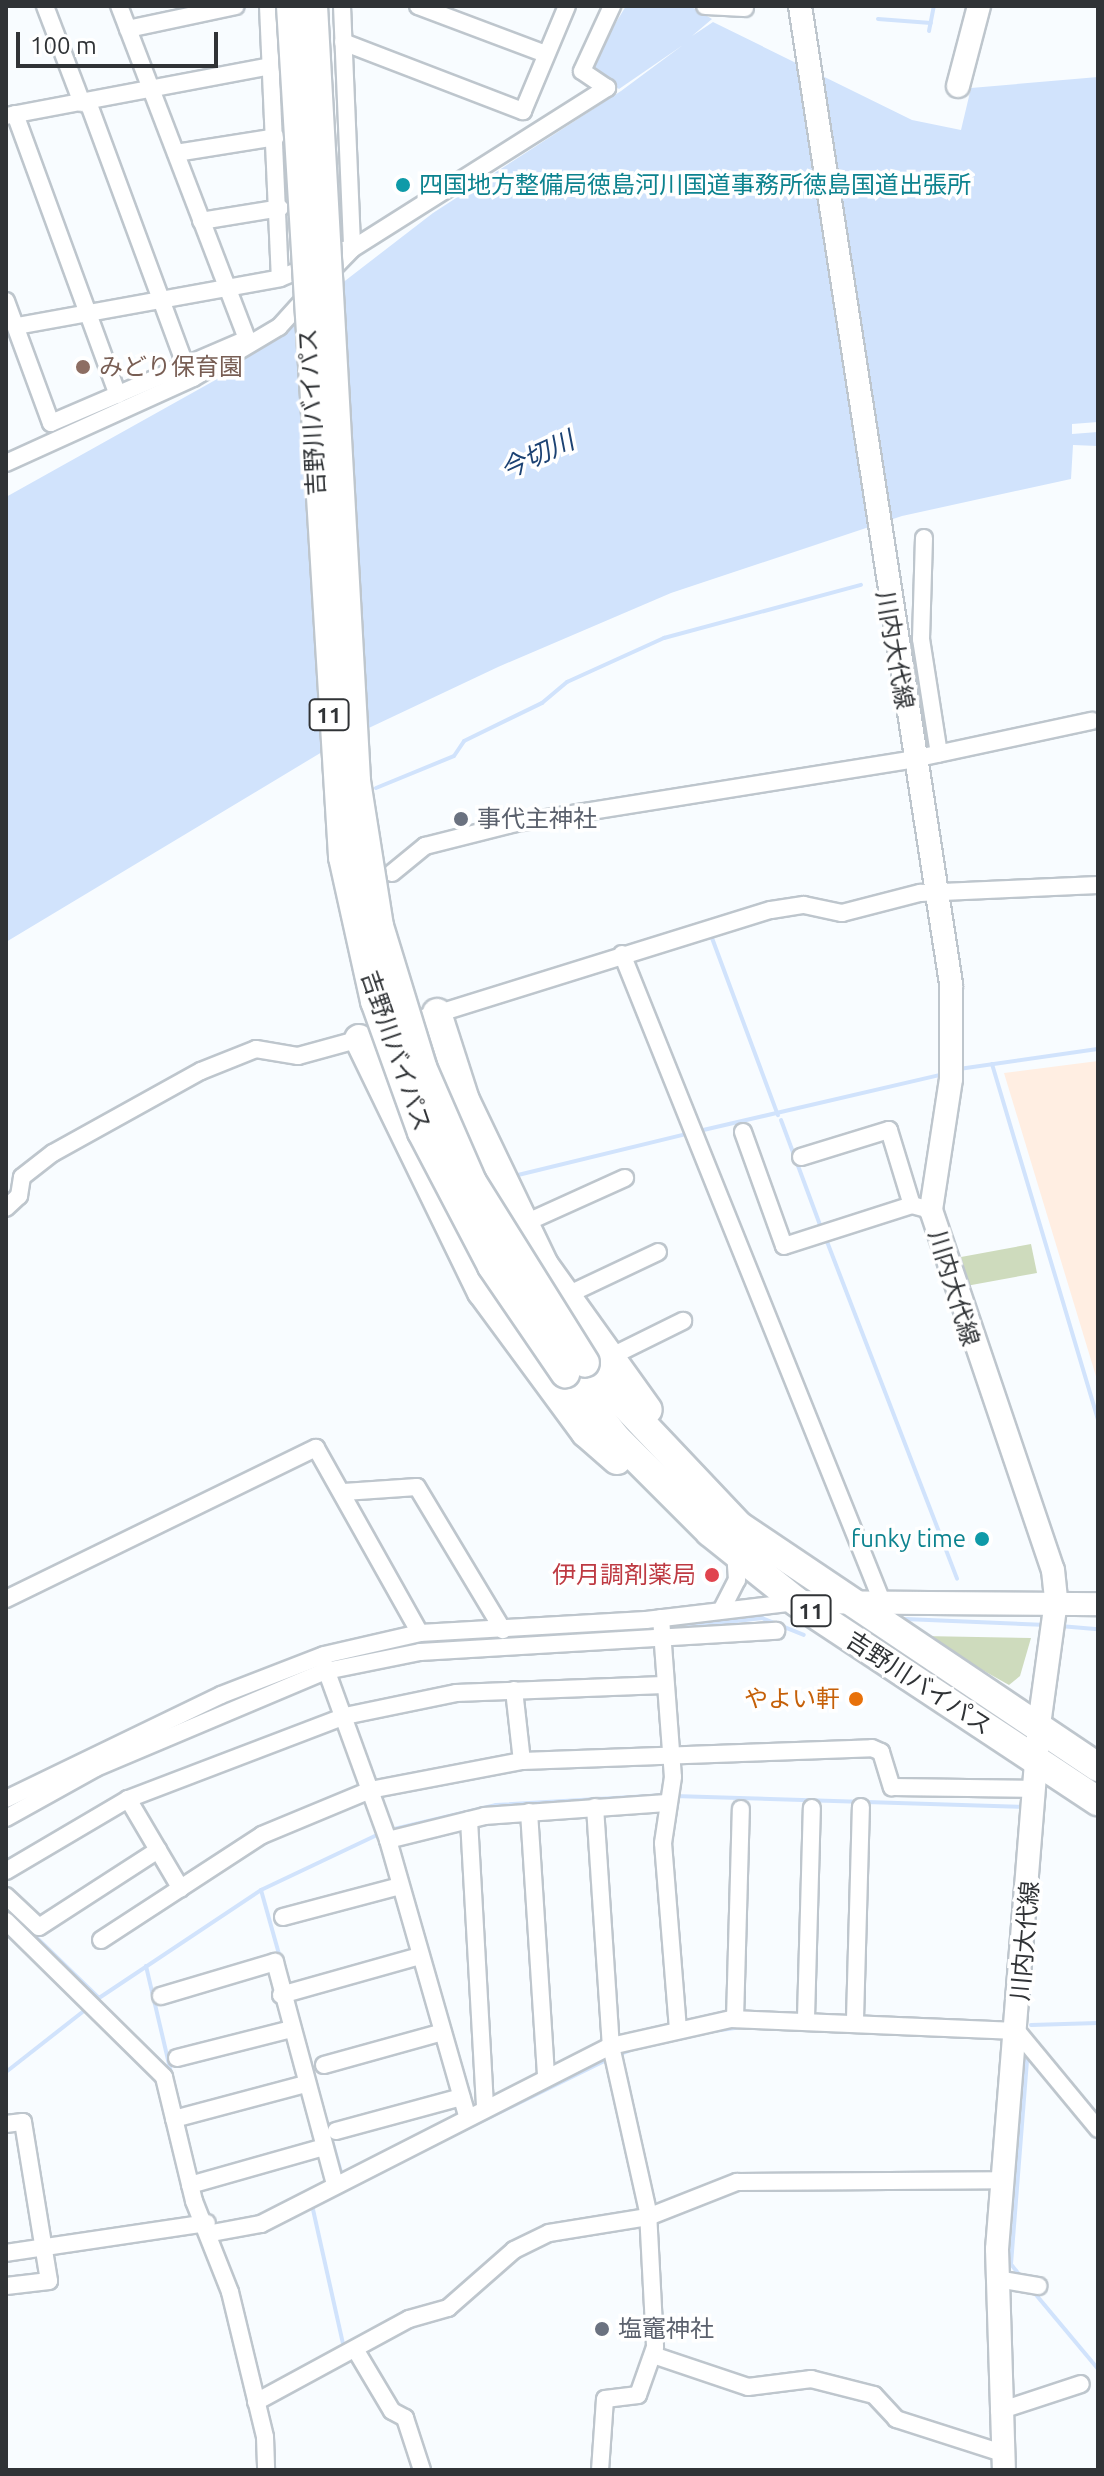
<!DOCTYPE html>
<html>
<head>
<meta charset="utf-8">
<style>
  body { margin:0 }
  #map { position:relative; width:1104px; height:2476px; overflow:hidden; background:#f8fcff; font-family:Ubuntu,"Noto Sans JP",sans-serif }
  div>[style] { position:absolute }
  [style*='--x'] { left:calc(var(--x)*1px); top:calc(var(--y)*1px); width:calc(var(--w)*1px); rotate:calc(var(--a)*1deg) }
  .industrial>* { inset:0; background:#ffeee2 }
  .green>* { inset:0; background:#cedbbd }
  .water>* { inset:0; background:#d1e3fc }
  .stream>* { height:4px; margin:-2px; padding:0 2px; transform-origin:2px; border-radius:2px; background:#d1e3fc }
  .roads { filter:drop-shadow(2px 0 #bec6cd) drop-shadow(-2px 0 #bec6cd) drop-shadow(0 2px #bec6cd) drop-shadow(0 -2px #bec6cd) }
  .street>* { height:16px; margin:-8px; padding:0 8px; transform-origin:8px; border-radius:8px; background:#fff }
  .secondary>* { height:22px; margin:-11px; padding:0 11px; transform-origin:11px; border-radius:11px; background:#fff }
  .highway>* { height:28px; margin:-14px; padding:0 14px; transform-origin:14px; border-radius:14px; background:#fff }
  .bridges { filter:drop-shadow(2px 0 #bec6cd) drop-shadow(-2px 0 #bec6cd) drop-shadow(0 2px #bec6cd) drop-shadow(0 -2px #bec6cd) }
  .highway-bridge>* { height:28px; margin:-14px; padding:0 14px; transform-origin:14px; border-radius:14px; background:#fff }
  .dots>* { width:22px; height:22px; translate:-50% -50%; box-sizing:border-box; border:4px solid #fff; border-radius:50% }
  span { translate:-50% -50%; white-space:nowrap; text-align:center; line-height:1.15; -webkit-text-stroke:7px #fff; paint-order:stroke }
  .shield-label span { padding:2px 6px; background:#fff; border:2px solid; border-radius:6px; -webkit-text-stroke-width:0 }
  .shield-label { font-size:22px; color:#303336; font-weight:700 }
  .culture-label { font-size:24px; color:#0d838f }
  .left { translate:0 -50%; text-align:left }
  .right { translate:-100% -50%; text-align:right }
  .education-label { font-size:24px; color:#785e54 }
  .street-label { font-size:24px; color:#303336 }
  .worship-label { font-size:24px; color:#5b616d }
  .health-label { font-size:24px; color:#be3a42 }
  .food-label { font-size:24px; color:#c56008 }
  .water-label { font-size:26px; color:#1c4273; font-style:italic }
  .frame { position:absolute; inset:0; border:8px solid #303336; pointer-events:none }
  .scale { position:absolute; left:16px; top:32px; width:202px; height:36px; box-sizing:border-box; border:4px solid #303336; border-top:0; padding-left:10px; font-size:24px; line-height:28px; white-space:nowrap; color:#303336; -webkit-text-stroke:6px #fff; paint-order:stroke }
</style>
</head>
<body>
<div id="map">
  <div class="industrial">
    <i style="clip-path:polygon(1098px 1061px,1098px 1383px,1004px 1073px)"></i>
  </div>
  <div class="green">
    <i style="clip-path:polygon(1031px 1244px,1037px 1273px,966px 1286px,961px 1257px)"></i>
    <i style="clip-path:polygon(922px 1636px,1031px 1638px,1020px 1676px,1009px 1685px)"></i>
  </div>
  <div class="water">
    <i style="clip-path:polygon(626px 6px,690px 6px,712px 19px,692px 36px,713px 22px,912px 120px,961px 130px,971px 88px,1098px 77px,1098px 422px,1072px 424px,1072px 434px,1098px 432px,1098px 446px,1073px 445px,1071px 479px,902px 516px,671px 593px,498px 667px,337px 743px,6px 942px,6px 497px,219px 378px,433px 213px,621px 91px,683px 45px,619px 89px,588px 68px)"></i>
  </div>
  <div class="stream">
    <i style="--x:878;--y:19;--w:53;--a:4.3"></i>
    <i style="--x:929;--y:31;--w:25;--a:-79"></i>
    <i style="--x:376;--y:788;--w:84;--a:-22.3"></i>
    <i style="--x:454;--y:756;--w:18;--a:-56"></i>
    <i style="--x:464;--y:741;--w:87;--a:-26"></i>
    <i style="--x:542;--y:703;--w:33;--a:-40"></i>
    <i style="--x:567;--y:682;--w:107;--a:-24.4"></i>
    <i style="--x:664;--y:638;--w:204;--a:-15.1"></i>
    <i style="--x:712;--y:938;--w:189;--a:69.6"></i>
    <i style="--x:992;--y:1064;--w:370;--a:73.4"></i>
    <i style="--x:959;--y:1069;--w:140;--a:-8.2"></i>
    <i style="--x:781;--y:1120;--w:112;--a:69.6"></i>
    <i style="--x:699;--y:1131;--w:251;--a:-13.1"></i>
    <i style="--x:518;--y:1175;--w:177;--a:-13.7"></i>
    <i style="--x:826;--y:1239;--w:364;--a:68.9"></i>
    <i style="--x:905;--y:1619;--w:142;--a:2.4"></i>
    <i style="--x:1060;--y:1626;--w:38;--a:5"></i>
    <i style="--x:667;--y:1629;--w:96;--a:-6.6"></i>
    <i style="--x:762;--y:1618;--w:45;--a:22"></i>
    <i style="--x:174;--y:1726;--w:19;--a:-21"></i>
    <i style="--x:674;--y:1796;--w:346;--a:1.8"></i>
    <i style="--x:390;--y:1830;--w:109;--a:-13.3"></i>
    <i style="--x:496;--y:1805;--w:166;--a:-3.4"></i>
    <i style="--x:261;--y:1890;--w:74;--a:74.3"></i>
    <i style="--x:6;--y:1908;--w:129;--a:44.1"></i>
    <i style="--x:99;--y:1998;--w:195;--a:-33.7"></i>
    <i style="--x:261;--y:1890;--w:133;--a:-25.4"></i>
    <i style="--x:146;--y:1966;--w:114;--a:76.8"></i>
    <i style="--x:1031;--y:2025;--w:67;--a:-1.7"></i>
    <i style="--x:707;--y:2032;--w:35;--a:-8"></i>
    <i style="--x:618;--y:2055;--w:19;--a:-21"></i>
    <i style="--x:6;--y:2072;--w:100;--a:-38.1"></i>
    <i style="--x:327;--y:2123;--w:51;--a:74.1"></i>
    <i style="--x:413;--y:2155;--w:220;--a:-26.2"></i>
    <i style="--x:312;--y:2205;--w:142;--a:77.4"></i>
    <i style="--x:1021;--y:2277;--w:16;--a:-128"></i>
    <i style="--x:1011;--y:2264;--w:205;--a:-85.5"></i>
    <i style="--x:1032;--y:2290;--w:103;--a:50.1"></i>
  </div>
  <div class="roads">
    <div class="street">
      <i style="--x:45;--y:6;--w:104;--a:69.1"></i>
      <i style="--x:268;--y:6;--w:272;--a:87.5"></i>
      <i style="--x:342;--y:6;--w:243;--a:87.6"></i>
      <i style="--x:352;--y:249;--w:9;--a:174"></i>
      <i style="--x:418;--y:6;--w:137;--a:20.6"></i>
      <i style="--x:705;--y:6;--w:40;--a:2.9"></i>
      <i style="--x:128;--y:29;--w:110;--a:-12"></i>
      <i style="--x:343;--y:42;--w:193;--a:21"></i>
      <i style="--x:523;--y:111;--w:114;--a:-67.3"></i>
      <i style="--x:88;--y:102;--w:283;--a:69.7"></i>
      <i style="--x:15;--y:114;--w:299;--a:69.9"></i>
      <i style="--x:6;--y:116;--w:300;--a:-10.7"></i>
      <i style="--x:176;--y:153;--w:101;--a:-9.1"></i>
      <i style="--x:201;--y:221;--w:80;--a:-9.3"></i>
      <i style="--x:327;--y:275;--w:36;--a:-46"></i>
      <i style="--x:352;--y:249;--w:302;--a:-32.3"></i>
      <i style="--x:607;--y:88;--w:30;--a:-146"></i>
      <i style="--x:582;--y:71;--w:72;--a:-65.2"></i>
      <i style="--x:6;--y:301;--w:130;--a:69.8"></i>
      <i style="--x:51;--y:423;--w:213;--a:-23.2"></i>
      <i style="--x:247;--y:339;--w:357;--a:-111"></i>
      <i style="--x:17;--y:326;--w:267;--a:-10.3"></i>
      <i style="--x:280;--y:278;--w:35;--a:-22"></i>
      <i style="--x:6;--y:463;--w:205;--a:-24.4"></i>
      <i style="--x:193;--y:378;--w:100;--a:-30.7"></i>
      <i style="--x:279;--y:327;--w:43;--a:-47.8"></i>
      <i style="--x:924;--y:538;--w:101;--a:91.7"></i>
      <i style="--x:921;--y:639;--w:116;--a:81.1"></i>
      <i style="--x:392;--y:873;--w:43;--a:-39.3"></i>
      <i style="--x:425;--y:846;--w:94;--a:-14.2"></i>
      <i style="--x:516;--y:823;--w:403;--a:-9.1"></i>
      <i style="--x:914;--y:759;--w:182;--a:-12.1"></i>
      <i style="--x:622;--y:954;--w:695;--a:68.12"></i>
      <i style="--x:401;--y:1025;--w:387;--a:-17.3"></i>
      <i style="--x:771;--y:910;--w:33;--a:-9"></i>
      <i style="--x:804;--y:905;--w:39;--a:12"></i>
      <i style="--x:842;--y:913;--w:81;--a:-14.4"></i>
      <i style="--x:920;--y:893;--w:178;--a:-2.6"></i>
      <i style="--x:743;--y:1132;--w:121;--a:70.2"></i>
      <i style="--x:784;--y:1246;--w:134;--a:-17.8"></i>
      <i style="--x:912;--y:1205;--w:20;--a:15"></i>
      <i style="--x:801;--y:1157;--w:92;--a:-17.1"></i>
      <i style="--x:889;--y:1130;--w:78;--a:73"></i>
      <i style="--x:6;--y:1208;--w:18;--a:-43"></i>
      <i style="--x:19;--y:1196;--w:19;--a:-81"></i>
      <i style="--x:22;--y:1177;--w:39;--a:-38"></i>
      <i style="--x:53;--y:1153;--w:169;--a:-29"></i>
      <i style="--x:201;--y:1071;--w:59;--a:-21.8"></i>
      <i style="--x:256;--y:1049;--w:43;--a:9.5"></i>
      <i style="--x:298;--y:1056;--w:68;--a:-15.3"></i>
      <i style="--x:523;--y:1224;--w:112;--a:-24.3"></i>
      <i style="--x:563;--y:1297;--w:105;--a:-25.3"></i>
      <i style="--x:608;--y:1358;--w:84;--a:-26.3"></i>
      <i style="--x:344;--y:1492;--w:73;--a:-3.9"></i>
      <i style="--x:417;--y:1487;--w:167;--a:59"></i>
      <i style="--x:6;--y:1599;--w:345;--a:-26"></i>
      <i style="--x:316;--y:1448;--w:212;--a:60.7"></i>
      <i style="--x:722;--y:1609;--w:33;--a:-63"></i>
      <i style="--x:737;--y:1580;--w:28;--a:-94"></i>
      <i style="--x:661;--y:1618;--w:159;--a:85.7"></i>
      <i style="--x:673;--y:1777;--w:67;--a:98.6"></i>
      <i style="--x:663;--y:1843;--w:186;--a:85.4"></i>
      <i style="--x:324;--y:1664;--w:187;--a:70"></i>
      <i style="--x:388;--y:1840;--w:287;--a:74"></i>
      <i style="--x:514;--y:1690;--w:71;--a:83.6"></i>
      <i style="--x:522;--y:1761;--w:350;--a:-2.1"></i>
      <i style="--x:872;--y:1748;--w:10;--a:24"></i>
      <i style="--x:881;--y:1752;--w:37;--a:73"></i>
      <i style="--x:892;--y:1787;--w:144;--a:0.8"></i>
      <i style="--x:6;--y:1799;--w:239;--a:-25.8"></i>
      <i style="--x:221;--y:1695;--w:110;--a:-21.2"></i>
      <i style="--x:324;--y:1655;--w:98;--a:-12.9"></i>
      <i style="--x:420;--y:1633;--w:226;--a:-3.3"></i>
      <i style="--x:646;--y:1620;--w:151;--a:-6.8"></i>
      <i style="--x:128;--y:1799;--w:104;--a:59.5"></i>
      <i style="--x:595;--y:1807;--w:240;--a:86.2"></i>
      <i style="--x:611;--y:2046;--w:170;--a:77.4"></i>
      <i style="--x:648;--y:2212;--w:135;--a:87"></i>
      <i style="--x:655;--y:2347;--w:51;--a:109.5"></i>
      <i style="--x:638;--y:2395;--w:33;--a:173"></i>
      <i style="--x:605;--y:2399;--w:71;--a:94"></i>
      <i style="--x:529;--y:1812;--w:266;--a:86.3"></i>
      <i style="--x:6;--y:1818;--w:103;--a:-29.1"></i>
      <i style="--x:96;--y:1768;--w:250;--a:-22.9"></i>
      <i style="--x:326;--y:1671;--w:96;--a:-11.4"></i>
      <i style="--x:420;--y:1652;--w:357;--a:-3.4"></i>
      <i style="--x:469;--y:1820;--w:287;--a:86.8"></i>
      <i style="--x:388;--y:1840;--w:100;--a:-13.9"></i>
      <i style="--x:485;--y:1816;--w:181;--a:-4.1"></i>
      <i style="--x:6;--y:1871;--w:142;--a:-30.5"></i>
      <i style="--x:128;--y:1799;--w:232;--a:-20.9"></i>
      <i style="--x:345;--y:1716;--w:113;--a:-11.7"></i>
      <i style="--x:456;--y:1693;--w:208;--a:-2.2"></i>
      <i style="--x:6;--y:1896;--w:45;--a:43.2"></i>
      <i style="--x:39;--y:1927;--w:142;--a:-32.9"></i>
      <i style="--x:283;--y:1917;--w:121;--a:-14.8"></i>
      <i style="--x:6;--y:1921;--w:222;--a:44.6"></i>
      <i style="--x:164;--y:2077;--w:128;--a:76.4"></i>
      <i style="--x:194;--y:2201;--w:98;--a:68.4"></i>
      <i style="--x:230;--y:2292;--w:149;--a:76.4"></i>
      <i style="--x:265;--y:2437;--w:33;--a:88"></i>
      <i style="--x:101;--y:1940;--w:192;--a:-33.1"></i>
      <i style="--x:262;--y:1835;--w:117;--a:-22.6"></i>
      <i style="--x:370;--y:1790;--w:155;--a:-10.8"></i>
      <i style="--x:281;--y:1995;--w:144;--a:-15.7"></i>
      <i style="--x:161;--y:1996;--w:119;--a:-16.6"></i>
      <i style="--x:275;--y:1962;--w:230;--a:74.9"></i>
      <i style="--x:806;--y:2018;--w:210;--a:-88.4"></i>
      <i style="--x:735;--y:2019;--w:210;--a:-88.4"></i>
      <i style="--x:855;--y:2019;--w:212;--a:-88.4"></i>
      <i style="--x:177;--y:2058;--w:114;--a:-14.2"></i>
      <i style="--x:324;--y:2065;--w:123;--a:-15.5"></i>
      <i style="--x:174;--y:2119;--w:137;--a:-14.9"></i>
      <i style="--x:6;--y:2124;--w:17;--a:-7"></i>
      <i style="--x:23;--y:2122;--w:161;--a:80.7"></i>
      <i style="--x:49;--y:2281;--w:43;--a:173.4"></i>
      <i style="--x:336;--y:2131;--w:130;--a:-15.2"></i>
      <i style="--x:190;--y:2185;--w:139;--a:-15.8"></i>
      <i style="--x:212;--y:2233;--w:50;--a:-10.4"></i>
      <i style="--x:261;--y:2224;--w:393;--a:-27"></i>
      <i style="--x:611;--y:2046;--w:123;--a:-12.7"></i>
      <i style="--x:731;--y:2019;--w:286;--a:2.4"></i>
      <i style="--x:1017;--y:2031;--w:127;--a:50.4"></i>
      <i style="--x:6;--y:2253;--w:203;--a:-8.5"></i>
      <i style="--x:997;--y:2279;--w:42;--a:9.7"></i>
      <i style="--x:355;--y:2349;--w:72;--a:59.2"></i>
      <i style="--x:392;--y:2411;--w:15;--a:28"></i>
      <i style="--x:405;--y:2418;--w:55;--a:71.9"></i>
      <i style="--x:653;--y:2355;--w:100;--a:18.6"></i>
      <i style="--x:748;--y:2387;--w:64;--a:-7.2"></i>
      <i style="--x:811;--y:2379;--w:65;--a:14.3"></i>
      <i style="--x:874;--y:2395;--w:33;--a:47"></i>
      <i style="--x:896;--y:2419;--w:111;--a:17.8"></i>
      <i style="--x:256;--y:2402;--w:174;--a:-28.5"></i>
      <i style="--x:409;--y:2319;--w:41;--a:-15.8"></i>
      <i style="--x:448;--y:2308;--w:88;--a:-41.3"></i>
      <i style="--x:514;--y:2250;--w:39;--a:-26"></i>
      <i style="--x:549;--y:2233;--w:100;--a:-9.2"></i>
      <i style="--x:648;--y:2217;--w:96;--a:-21.5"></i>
      <i style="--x:737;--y:2182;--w:266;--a:-0.4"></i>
      <i style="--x:999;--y:2411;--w:86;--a:-18.2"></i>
    </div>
    <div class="secondary">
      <i style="--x:800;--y:6;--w:990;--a:81.22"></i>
      <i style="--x:951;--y:984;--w:95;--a:90"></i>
      <i style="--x:951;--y:1079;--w:133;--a:98.7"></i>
      <i style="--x:931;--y:1210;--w:380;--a:71.3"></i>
      <i style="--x:1053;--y:1570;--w:31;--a:84"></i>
      <i style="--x:1056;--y:1601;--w:125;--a:97.8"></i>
      <i style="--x:1039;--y:1725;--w:526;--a:94.58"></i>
      <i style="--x:997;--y:2249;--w:221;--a:88.2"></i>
      <i style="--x:958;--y:86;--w:83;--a:-75.3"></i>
      <i style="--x:797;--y:1602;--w:301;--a:0.4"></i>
    </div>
    <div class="highway">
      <i style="--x:437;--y:1013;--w:91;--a:72.2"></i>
      <i style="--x:465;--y:1100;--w:183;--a:64.4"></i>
      <i style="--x:544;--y:1265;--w:178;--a:54.4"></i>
      <i style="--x:359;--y:1039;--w:281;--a:64.1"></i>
      <i style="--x:482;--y:1292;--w:175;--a:53.6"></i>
      <i style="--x:586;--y:1433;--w:41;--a:41.1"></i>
      <i style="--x:585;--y:1363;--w:224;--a:46.6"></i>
      <i style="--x:739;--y:1526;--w:432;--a:33.9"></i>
      <i style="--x:565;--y:1373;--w:83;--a:51.9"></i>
      <i style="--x:616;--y:1438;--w:133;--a:45"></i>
      <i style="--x:710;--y:1532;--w:112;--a:38.8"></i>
      <i style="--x:797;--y:1602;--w:361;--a:33.5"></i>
    </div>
  </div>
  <div class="bridges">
    <div class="highway-bridge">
      <i style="--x:291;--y:6;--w:853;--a:86.5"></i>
      <i style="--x:343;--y:857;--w:148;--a:77.5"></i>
      <i style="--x:375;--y:1001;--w:139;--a:70.3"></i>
      <i style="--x:422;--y:1132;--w:151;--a:62.4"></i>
      <i style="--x:492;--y:1266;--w:130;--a:55.7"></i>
      <i style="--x:313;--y:6;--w:776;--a:86.82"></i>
      <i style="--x:356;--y:781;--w:147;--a:81"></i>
      <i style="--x:379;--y:926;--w:147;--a:73"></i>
      <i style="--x:422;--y:1067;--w:125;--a:66.5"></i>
      <i style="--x:472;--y:1182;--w:213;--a:58"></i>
    </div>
  </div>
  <div class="dots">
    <i style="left:403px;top:185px;background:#0f9aa8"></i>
    <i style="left:83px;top:367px;background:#8d6e63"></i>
    <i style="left:461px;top:819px;background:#6b7280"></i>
    <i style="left:982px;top:1539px;background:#0f9aa8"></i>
    <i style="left:712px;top:1575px;background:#e0444e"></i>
    <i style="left:856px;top:1699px;background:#e8710a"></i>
    <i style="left:602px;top:2329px;background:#6b7280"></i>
  </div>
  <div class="shield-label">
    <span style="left:329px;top:715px">11</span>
    <span style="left:811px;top:1611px">11</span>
  </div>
  <div class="culture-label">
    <span class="left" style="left:419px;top:185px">四国地方整備局徳島河川国道事務所徳島国道出張所</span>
    <span class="right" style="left:966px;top:1539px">funky time</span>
  </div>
  <div class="education-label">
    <span class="left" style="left:99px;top:367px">みどり保育園</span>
  </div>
  <div class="street-label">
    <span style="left:312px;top:412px;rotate:-93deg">吉野川バイパス</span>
    <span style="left:895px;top:650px;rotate:80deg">川内大代線</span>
    <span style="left:396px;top:1051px;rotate:71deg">吉野川バイパス</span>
    <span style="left:954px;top:1288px;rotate:73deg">川内大代線</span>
    <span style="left:919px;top:1683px;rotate:33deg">吉野川バイパス</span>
    <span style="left:1025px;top:1941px;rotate:-85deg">川内大代線</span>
  </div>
  <div class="worship-label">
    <span class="left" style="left:477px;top:819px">事代主神社</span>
    <span class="left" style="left:618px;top:2329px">塩竈神社</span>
  </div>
  <div class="health-label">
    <span class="right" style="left:696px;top:1575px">伊月調剤薬局</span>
  </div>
  <div class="food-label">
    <span class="right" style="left:840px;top:1699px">やよい軒</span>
  </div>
  <div class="water-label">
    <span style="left:537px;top:455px;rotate:-25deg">今切川</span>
  </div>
  <div class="frame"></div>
  <div class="scale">100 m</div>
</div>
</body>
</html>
